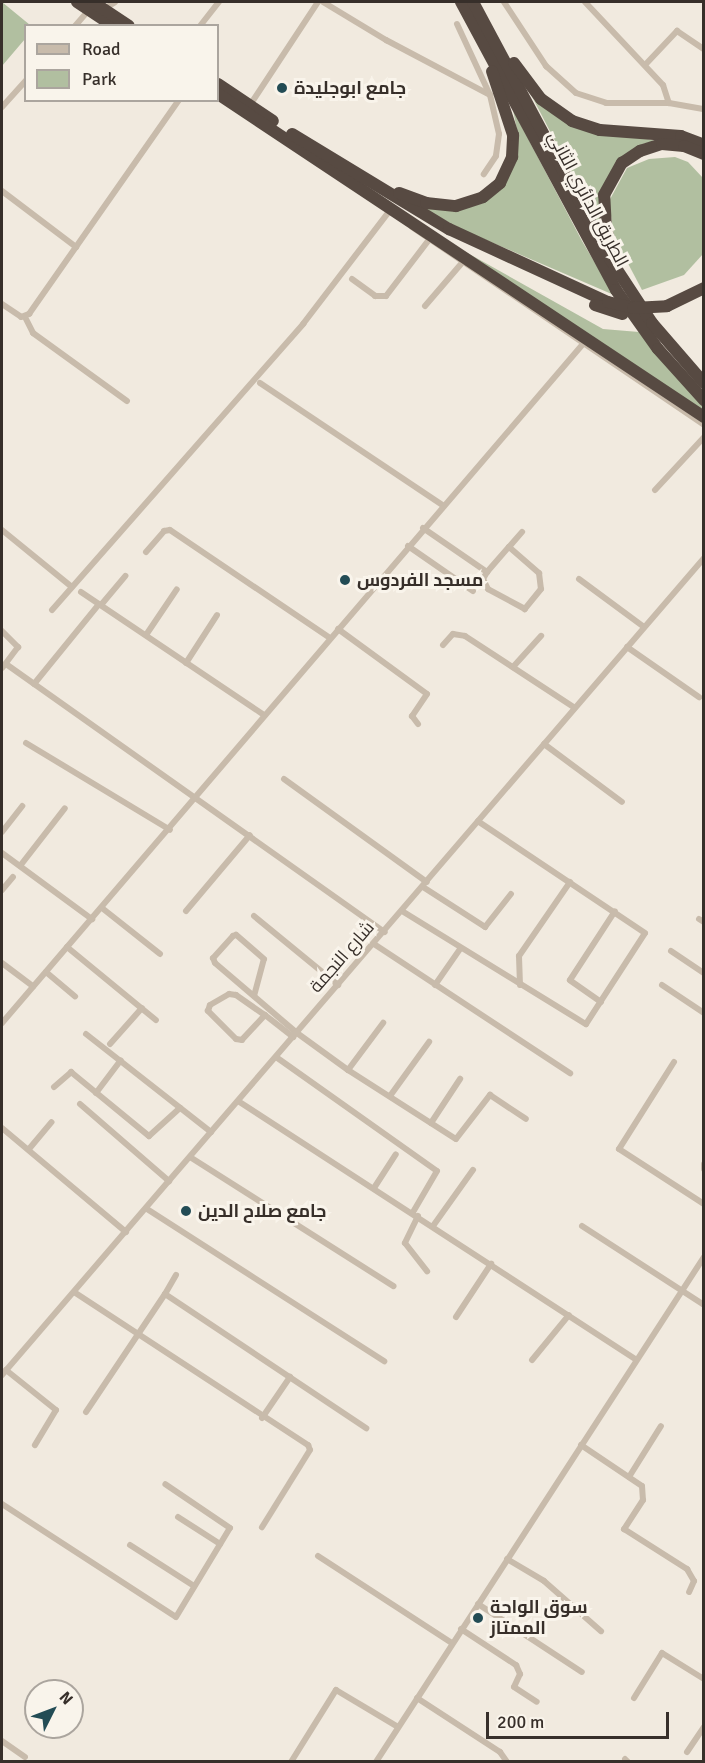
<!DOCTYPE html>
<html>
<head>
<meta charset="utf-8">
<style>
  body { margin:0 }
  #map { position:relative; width:705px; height:1763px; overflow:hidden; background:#f1eadf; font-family:Signika,Cairo,sans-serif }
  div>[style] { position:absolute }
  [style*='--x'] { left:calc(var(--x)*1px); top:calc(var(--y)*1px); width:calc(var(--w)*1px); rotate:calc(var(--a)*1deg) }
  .green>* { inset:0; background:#b1bfa0 }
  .street>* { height:6px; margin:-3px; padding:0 3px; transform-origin:3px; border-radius:3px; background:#c8bbab }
  .highway>* { height:12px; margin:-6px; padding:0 6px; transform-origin:6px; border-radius:6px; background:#574a42 }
  .highway-bridge>* { height:12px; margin:-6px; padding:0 6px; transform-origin:6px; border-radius:6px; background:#574a42 }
  .dots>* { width:16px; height:16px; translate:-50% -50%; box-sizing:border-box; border:3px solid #f9f4eb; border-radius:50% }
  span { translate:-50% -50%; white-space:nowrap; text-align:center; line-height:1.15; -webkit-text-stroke:6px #f9f4eb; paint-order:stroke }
  .poi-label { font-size:18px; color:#372f2a; font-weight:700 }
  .left { translate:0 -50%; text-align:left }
  .street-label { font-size:18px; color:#372f2a }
  .frame { position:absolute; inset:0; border:3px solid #372f2a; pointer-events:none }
  .legend { position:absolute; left:24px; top:24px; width:195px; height:78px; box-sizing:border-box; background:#f9f4eb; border:2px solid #aba59e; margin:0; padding:8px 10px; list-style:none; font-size:18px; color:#372f2a }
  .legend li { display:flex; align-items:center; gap:12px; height:30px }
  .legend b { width:30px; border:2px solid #aba59e }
  .north { position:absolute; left:24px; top:1679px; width:60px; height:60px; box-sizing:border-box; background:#f9f4eb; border:2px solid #aba59e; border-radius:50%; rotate:48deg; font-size:16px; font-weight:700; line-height:24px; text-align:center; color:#372f2a }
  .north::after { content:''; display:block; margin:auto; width:21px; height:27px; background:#234c55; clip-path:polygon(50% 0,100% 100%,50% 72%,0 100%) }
  .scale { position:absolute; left:486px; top:1712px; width:183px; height:27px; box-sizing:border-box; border:3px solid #372f2a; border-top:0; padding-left:8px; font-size:18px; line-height:21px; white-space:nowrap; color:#372f2a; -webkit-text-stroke:4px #f9f4eb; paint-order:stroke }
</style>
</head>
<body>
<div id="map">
  <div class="green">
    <i style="clip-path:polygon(2px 2px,30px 25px,26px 26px,25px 39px,2px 66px)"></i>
    <i style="clip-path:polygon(526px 85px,548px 110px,655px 141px,643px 144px,603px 191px,607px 241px)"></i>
    <i style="clip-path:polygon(513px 110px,582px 241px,614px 295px,463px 230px,404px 198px,430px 207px,487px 199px,518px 135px)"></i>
    <i style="clip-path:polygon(675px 157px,688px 162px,703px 178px,703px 254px,684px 275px,642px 290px,614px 237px,609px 201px,627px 168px,649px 159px)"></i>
    <i style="clip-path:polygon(448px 242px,603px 329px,639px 332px,703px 406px,703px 411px)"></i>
  </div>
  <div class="street">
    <i style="--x:323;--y:2;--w:74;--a:31.1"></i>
    <i style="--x:386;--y:40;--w:118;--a:27.9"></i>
    <i style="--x:490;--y:95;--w:40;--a:77"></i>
    <i style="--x:499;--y:134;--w:22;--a:98"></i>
    <i style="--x:496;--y:156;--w:22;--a:124"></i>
    <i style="--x:504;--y:2;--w:77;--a:56.7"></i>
    <i style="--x:546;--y:66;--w:40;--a:42"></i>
    <i style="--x:576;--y:93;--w:32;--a:18"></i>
    <i style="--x:606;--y:103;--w:63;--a:0"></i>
    <i style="--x:669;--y:103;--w:36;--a:10"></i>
    <i style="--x:585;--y:2;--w:114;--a:46.8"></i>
    <i style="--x:663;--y:85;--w:19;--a:72"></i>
    <i style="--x:104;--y:9;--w:13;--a:-32"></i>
    <i style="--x:457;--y:24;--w:78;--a:65.1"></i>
    <i style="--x:75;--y:26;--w:21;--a:-49"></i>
    <i style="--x:200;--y:26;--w:31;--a:-52"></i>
    <i style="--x:645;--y:65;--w:47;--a:-46.7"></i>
    <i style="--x:677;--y:31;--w:32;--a:34"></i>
    <i style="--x:250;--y:105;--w:123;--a:-56.6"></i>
    <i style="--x:2;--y:107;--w:36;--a:-48"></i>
    <i style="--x:2;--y:191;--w:93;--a:37.1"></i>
    <i style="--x:412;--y:227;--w:353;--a:34.1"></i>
    <i style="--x:352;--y:279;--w:29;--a:36"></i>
    <i style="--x:375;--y:296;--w:11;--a:0"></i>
    <i style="--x:386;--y:296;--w:69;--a:-52.6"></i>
    <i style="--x:2;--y:304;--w:23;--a:34"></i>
    <i style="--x:21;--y:317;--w:9;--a:-21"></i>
    <i style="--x:29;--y:314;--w:261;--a:-55"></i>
    <i style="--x:425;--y:306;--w:55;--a:-49.4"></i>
    <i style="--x:25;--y:317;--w:18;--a:63"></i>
    <i style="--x:33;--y:333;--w:116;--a:35.9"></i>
    <i style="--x:260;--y:383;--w:219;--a:33.8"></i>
    <i style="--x:655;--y:490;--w:72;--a:-47.2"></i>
    <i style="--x:423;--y:528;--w:78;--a:34.5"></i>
    <i style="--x:2;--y:530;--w:90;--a:39.2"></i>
    <i style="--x:408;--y:546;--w:79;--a:34.7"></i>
    <i style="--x:509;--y:547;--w:40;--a:41"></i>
    <i style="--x:539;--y:573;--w:16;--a:83"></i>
    <i style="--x:541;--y:589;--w:26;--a:129"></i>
    <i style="--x:525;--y:609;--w:42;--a:-151.6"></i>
    <i style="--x:488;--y:589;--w:11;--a:-117"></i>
    <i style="--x:483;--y:579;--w:8;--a:-60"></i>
    <i style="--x:487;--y:572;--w:33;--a:-49"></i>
    <i style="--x:509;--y:547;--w:20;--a:-49"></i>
    <i style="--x:146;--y:552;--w:28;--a:-49"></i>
    <i style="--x:164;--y:531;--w:6;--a:-9"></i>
    <i style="--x:170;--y:530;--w:193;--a:34"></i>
    <i style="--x:579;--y:579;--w:81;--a:36.4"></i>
    <i style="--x:81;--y:592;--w:220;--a:33.9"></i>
    <i style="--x:101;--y:605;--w:38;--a:-50"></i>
    <i style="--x:52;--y:610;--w:381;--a:-48.7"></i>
    <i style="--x:303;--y:324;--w:145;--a:-52.6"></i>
    <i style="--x:338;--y:629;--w:110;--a:36.1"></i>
    <i style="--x:427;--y:694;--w:27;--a:124"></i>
    <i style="--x:412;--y:716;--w:10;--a:53"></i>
    <i style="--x:2;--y:631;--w:23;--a:45"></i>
    <i style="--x:18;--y:647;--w:26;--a:127"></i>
    <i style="--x:146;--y:635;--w:55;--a:-56"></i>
    <i style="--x:443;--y:645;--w:15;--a:-48"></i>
    <i style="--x:453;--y:634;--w:12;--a:9"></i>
    <i style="--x:465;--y:636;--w:131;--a:33.2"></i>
    <i style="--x:627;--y:647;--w:88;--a:34.8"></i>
    <i style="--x:186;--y:663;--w:57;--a:-57.1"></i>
    <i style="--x:6;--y:664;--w:464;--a:35.3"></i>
    <i style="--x:513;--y:667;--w:42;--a:-47.9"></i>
    <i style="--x:34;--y:684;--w:103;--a:-50.9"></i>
    <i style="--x:26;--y:743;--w:168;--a:31.1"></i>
    <i style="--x:544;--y:744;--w:97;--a:36.6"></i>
    <i style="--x:284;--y:779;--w:176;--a:35.8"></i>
    <i style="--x:2;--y:832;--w:33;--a:-52"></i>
    <i style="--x:2;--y:853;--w:112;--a:36.3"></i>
    <i style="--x:20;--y:866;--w:73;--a:-52.2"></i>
    <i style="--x:423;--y:887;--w:74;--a:32.8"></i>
    <i style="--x:485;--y:927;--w:42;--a:-51.8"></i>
    <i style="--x:2;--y:890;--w:17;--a:-50"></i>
    <i style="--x:102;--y:908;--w:74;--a:38.4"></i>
    <i style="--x:186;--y:911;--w:99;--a:-49.9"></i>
    <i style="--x:402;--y:911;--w:216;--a:31.6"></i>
    <i style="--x:586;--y:1024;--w:108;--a:-57"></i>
    <i style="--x:645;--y:933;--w:201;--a:-146.2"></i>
    <i style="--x:254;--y:916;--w:109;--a:39.4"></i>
    <i style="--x:699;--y:919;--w:6;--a:31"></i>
    <i style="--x:374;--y:944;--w:235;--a:33.4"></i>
    <i style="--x:67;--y:947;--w:115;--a:39.4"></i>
    <i style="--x:671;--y:951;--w:40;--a:34"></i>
    <i style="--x:2;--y:963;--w:39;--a:37"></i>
    <i style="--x:46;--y:972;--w:38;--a:40"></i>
    <i style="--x:435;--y:985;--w:44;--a:-55.2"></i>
    <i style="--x:520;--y:985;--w:29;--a:-92"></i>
    <i style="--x:519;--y:956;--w:90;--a:-55.4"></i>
    <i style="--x:662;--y:985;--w:50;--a:33.7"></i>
    <i style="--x:254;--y:996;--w:38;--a:-75"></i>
    <i style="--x:264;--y:959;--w:37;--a:-139"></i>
    <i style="--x:236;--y:935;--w:3;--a:162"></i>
    <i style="--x:233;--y:936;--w:30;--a:132"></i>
    <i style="--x:213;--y:958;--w:5;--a:68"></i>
    <i style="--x:215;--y:963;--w:108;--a:40.5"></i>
    <i style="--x:297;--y:1033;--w:63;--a:36"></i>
    <i style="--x:348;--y:1070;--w:128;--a:32.6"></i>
    <i style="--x:456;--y:1139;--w:56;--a:-52.3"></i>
    <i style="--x:490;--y:1095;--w:43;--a:33.7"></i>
    <i style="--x:601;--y:1002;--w:38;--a:-145"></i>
    <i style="--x:570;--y:980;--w:82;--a:-56.9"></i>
    <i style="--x:265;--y:1015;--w:34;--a:133"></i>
    <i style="--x:242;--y:1040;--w:6;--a:-171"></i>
    <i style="--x:236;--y:1039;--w:40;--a:-135"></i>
    <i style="--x:208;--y:1011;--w:6;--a:-72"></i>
    <i style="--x:210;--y:1005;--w:22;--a:-30"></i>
    <i style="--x:229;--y:994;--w:7;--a:8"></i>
    <i style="--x:236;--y:995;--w:35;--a:35"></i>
    <i style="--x:265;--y:1015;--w:36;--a:38"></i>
    <i style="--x:2;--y:1023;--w:892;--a:-49.45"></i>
    <i style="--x:86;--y:1034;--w:159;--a:38.1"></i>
    <i style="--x:110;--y:1044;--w:48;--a:-48.4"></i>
    <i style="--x:276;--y:1057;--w:197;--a:35.3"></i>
    <i style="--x:437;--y:1171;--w:48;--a:120.3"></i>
    <i style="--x:674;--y:1062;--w:103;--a:122.3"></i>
    <i style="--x:619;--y:1149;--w:101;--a:32.9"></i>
    <i style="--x:348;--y:1070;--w:59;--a:-53.3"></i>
    <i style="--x:54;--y:1087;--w:23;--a:-41"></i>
    <i style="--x:71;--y:1072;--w:101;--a:39.4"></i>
    <i style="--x:149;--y:1136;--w:42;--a:-42.1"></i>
    <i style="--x:96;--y:1093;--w:41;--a:-52.9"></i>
    <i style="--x:390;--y:1096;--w:67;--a:-54.2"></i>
    <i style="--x:238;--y:1101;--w:474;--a:33"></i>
    <i style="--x:80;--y:1104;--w:118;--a:40.9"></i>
    <i style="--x:431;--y:1123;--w:53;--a:-56.6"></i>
    <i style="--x:2;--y:1128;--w:162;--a:40"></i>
    <i style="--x:29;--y:1149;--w:35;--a:-50"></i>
    <i style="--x:190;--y:1157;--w:241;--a:32.4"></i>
    <i style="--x:704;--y:1164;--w:5;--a:90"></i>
    <i style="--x:374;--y:1188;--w:40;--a:-57.1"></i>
    <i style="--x:147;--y:1209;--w:282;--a:32.7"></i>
    <i style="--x:418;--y:1216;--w:30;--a:116"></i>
    <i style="--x:405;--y:1243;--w:36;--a:52"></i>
    <i style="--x:433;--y:1226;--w:69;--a:-54.5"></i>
    <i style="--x:582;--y:1226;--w:145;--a:32.9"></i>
    <i style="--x:74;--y:1292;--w:280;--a:33.2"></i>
    <i style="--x:308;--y:1445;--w:5;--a:68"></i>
    <i style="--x:310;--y:1450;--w:91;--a:121.9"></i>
    <i style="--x:165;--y:1294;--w:22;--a:-60"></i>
    <i style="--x:456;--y:1317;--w:64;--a:-56.6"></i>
    <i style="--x:532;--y:1360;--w:58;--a:-50.6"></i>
    <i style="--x:6;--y:1370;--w:64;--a:38.7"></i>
    <i style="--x:56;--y:1410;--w:41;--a:121"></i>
    <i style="--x:2;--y:1375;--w:1077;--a:-49.33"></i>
    <i style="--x:86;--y:1412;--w:142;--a:-56.2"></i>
    <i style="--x:165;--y:1294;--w:242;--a:33.7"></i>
    <i style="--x:262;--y:1418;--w:50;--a:-55.7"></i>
    <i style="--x:581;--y:1445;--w:73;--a:33.9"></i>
    <i style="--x:642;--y:1486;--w:14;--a:86"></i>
    <i style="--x:643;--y:1500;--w:35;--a:123"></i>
    <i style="--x:624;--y:1529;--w:75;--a:32.4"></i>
    <i style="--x:687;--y:1569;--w:14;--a:60"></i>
    <i style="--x:694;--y:1581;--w:12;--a:114"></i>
    <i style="--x:629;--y:1477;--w:60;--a:-57.9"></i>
    <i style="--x:2;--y:1504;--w:207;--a:33"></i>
    <i style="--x:176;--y:1617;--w:104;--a:-58.8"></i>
    <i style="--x:230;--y:1528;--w:78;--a:-145.9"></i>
    <i style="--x:178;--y:1517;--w:50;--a:32.7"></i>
    <i style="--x:130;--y:1545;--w:76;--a:32.6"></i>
    <i style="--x:318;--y:1556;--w:160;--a:33"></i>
    <i style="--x:507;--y:1559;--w:43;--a:30.7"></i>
    <i style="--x:544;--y:1581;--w:76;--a:41.3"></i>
    <i style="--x:478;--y:1604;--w:124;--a:33.2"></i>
    <i style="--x:461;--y:1629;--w:66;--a:33.2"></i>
    <i style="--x:516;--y:1665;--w:10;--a:66"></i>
    <i style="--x:520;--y:1674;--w:14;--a:115"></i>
    <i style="--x:514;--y:1687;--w:27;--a:33"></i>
    <i style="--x:417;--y:1698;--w:99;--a:33"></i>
    <i style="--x:500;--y:1752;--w:12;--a:55"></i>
    <i style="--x:634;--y:1698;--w:53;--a:-58.1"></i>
    <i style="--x:662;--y:1653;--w:49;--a:31.8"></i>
    <i style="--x:2;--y:1741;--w:28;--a:35"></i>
    <i style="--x:687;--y:1752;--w:30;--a:-56"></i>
    <i style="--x:625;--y:1759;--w:4;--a:45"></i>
    <i style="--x:291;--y:1762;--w:85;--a:-58"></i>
    <i style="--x:336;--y:1690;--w:72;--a:30.8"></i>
    <i style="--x:376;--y:1762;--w:602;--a:-57"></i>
  </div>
  <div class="highway">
    <i style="--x:77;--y:2;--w:43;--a:33.7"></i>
    <i style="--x:93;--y:2;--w:43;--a:33.7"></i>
    <i style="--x:461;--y:2;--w:327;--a:61.7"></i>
    <i style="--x:616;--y:290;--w:72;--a:54.6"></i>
    <i style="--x:658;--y:349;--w:69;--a:48"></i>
    <i style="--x:473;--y:2;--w:295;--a:61.9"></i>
    <i style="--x:612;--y:262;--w:73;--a:56.7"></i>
    <i style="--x:652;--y:323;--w:79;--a:49.1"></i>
    <i style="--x:514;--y:63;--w:45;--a:53.1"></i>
    <i style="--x:541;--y:99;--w:38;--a:35"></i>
    <i style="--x:572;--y:121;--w:29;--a:18"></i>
    <i style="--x:600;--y:130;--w:81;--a:4.2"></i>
    <i style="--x:681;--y:136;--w:25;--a:21"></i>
    <i style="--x:218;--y:84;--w:66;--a:33.9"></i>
    <i style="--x:218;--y:94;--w:584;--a:33.61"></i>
    <i style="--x:292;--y:134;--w:184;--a:31.2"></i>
    <i style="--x:449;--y:229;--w:175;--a:24.7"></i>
    <i style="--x:399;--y:193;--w:29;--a:20"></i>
    <i style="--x:426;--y:203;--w:30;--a:6"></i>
    <i style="--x:456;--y:206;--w:28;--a:-18"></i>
    <i style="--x:483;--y:197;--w:22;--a:-39"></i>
    <i style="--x:500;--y:183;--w:29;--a:-65"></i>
    <i style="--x:512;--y:157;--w:22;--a:-87"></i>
    <i style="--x:513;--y:135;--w:67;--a:-108.2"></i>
    <i style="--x:614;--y:254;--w:26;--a:-108"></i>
    <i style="--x:606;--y:229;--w:34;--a:-93"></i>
    <i style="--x:604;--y:195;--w:37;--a:-61"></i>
    <i style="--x:622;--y:163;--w:22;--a:-34"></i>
    <i style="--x:640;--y:151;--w:23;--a:-18"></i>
    <i style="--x:662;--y:144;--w:22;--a:5"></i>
    <i style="--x:684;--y:146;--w:22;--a:22"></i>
    <i style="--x:595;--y:305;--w:29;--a:18"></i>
    <i style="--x:667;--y:306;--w:41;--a:-25.9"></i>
  </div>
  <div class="highway-bridge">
    <i style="--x:608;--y:302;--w:26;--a:13"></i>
    <i style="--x:633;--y:308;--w:34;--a:-3"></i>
  </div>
  <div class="dots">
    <i style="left:282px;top:88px;background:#234c55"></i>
    <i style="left:345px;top:580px;background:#234c55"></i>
    <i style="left:186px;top:1211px;background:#234c55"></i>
    <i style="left:478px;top:1618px;background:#234c55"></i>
  </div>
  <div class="poi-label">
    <span class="left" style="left:294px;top:88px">جامع ابوجليدة</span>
    <span class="left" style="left:357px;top:580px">مسجد الفردوس</span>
    <span class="left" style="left:198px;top:1211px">جامع صلاح الدين</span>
    <span class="left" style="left:490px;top:1618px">سوق الواحة<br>الممتاز</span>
  </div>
  <div class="street-label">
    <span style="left:588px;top:199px;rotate:62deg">الطريق الدائري الثاني</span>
    <span style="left:342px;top:957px;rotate:-49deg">شارع النجمة</span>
  </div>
  <div class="frame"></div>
  <ul class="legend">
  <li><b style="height:8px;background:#c8bbab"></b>Road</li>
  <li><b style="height:16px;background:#b1bfa0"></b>Park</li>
  </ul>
  <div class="north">N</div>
  <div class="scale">200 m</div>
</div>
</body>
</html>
